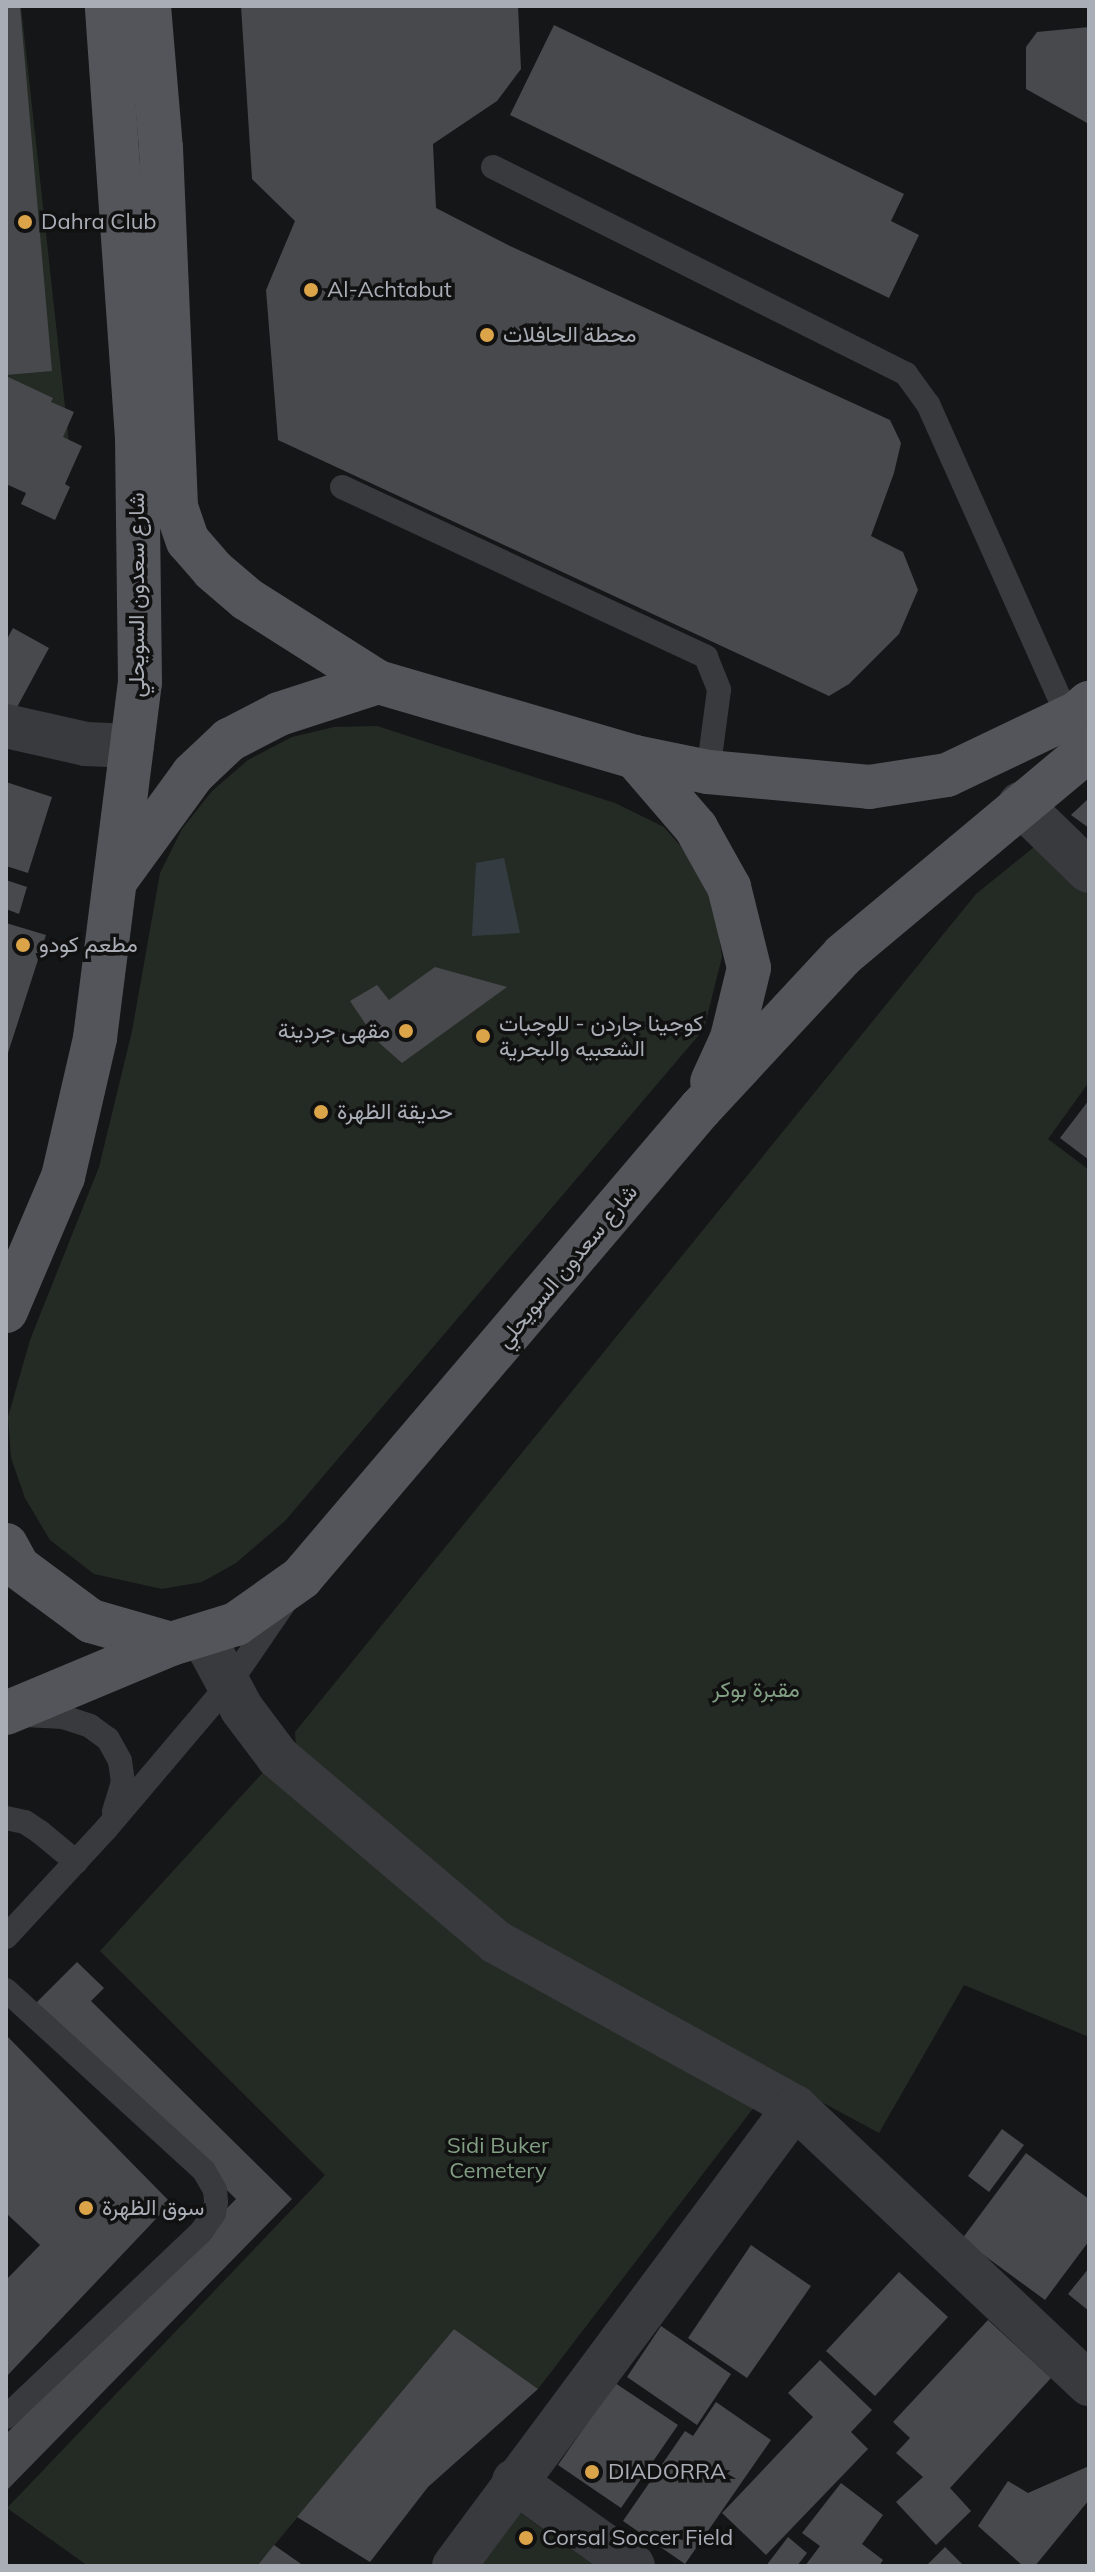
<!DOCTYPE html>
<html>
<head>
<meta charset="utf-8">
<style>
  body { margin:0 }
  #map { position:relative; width:1095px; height:2572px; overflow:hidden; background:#151617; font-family:Mulish,Vazirmatn,sans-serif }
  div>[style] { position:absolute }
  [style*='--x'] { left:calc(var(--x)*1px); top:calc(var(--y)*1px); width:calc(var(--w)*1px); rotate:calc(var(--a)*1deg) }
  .green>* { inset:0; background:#242b25 }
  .water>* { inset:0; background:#343c42 }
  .building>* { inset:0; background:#48494c }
  .lane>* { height:24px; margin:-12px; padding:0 12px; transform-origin:12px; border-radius:12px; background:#393a3d }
  .street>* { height:44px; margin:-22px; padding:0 22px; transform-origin:22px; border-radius:22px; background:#393a3d }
  .primary>* { height:44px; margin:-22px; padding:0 22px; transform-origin:22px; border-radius:22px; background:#53555a }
  .dots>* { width:22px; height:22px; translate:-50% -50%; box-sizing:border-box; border:4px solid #111112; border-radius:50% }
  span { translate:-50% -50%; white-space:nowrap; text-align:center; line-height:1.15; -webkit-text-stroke:7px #111112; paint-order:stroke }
  .poi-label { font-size:22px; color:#a9adb5 }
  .left { translate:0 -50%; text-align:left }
  .right { translate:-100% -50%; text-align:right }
  .street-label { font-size:22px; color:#a9adb5 }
  .park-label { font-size:22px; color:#829e83 }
  .frame { position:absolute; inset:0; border:8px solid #a9adb5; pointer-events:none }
</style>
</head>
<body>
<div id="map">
  <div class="green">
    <i style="clip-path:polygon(6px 6px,21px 6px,69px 443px,6px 437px)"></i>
    <i style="clip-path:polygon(377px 726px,615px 803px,664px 827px,690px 857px,709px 888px,717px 923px,722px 957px,704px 1029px,285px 1521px,236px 1563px,202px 1582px,162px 1589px,94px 1574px,50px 1540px,25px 1498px,11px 1458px,8px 1417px,30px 1340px,99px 1167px,132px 1031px,160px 873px,182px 829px,212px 791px,248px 760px,292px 737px,334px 727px)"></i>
    <i style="clip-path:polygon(1034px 847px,1089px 891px,1089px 1082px,1048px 1139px,1089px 1170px,1089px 2037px,964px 1985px,879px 2133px,500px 1928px,296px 1747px,295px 1732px,976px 894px)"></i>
    <i style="clip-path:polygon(267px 1768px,758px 2102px,538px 2389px,454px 2329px,257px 2566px,88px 2566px,7px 2508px,325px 2175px,100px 1951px)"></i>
    <i style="clip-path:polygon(516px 2510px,596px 2566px,477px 2566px)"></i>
  </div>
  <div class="water">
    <i style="clip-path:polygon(504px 858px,520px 933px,472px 936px,476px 863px)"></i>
  </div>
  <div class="building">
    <i style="clip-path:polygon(6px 6px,20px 6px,52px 371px,6px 375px)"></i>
    <i style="clip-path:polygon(241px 6px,518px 6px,521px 69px,497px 101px,433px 144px,436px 208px,510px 246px,890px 420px,901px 443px,894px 473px,871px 536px,903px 552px,918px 590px,899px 634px,849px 684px,829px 696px,278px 440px,266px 290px,295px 221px,252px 179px)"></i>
    <i style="clip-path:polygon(554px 25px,904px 194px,891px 221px,919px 235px,889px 298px,510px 115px)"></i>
    <i style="clip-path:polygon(1089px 27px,1089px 124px,1026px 89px,1026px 47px,1037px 32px)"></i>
    <i style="clip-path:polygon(6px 376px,53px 398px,51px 402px,74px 412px,63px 437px,82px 446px,65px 484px,70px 487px,55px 520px,21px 504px,26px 493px,6px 484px)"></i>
    <i style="clip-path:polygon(13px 628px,49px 648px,9px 722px,6px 720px,6px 641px)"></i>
    <i style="clip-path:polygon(6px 782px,52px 797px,28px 873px,6px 866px)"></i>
    <i style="clip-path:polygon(1089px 798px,1089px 828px,1071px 815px)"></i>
    <i style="clip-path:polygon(6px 880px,27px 887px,19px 914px,6px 909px)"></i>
    <i style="clip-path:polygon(6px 923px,46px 935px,7px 1056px,6px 1056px)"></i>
    <i style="clip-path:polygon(435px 967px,507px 987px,402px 1063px,377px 1041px,350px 1001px,377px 985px,389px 1000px)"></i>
    <i style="clip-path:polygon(1089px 1100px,1089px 1160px,1060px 1138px)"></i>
    <i style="clip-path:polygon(77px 1962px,104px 1988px,91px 2001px,292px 2199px,6px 2491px,6px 2434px,236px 2199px,36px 2003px)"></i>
    <i style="clip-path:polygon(6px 2035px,171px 2203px,6px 2377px,6px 2280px,40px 2245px,6px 2213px)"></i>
    <i style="clip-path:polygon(1002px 2129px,1024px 2145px,989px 2192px,968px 2176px)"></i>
    <i style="clip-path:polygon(1026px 2153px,1089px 2199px,1089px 2241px,1045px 2300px,962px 2239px)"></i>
    <i style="clip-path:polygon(751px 2245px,811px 2286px,747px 2378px,688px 2338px)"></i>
    <i style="clip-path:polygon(1089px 2268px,1089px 2311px,1068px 2294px)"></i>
    <i style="clip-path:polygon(899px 2272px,948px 2317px,875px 2396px,826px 2351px)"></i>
    <i style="clip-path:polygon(988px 2320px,1051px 2378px,950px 2488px,971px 2511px,936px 2545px,896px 2502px,923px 2477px,896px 2453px,910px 2438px,893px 2422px)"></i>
    <i style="clip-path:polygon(661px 2326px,731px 2374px,697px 2425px,627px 2377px)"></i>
    <i style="clip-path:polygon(454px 2329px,538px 2389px,428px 2487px,370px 2562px,297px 2517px)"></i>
    <i style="clip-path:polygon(820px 2360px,872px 2410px,851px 2432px,868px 2449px,766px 2555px,722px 2513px,813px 2417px,788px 2393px)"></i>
    <i style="clip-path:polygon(615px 2383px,678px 2425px,621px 2508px,558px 2465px)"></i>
    <i style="clip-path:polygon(716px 2402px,771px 2440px,685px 2564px,623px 2521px,685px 2431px,693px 2436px)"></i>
    <i style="clip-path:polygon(1089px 2466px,1089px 2500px,1035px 2566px,1023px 2566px,978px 2526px,1008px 2481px,1028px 2493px)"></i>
    <i style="clip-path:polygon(841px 2483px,883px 2515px,862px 2544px,883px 2560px,879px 2566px,805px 2566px,820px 2546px,802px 2533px)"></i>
    <i style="clip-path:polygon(788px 2537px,807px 2553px,797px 2566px,766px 2566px)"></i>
    <i style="clip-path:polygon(274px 2545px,304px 2566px,257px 2566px)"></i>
    <i style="clip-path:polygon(945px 2547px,964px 2566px,926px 2566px)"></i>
  </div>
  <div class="lane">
    <i style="--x:493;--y:167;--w:462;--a:26.6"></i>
    <i style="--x:906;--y:374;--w:37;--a:54"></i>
    <i style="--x:928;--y:404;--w:343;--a:65.9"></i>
    <i style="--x:342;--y:487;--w:402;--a:25"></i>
    <i style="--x:706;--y:657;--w:35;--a:68"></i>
    <i style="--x:719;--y:690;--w:83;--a:97.6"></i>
    <i style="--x:25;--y:1715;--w:38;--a:3"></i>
    <i style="--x:63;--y:1717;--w:28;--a:18"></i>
    <i style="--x:90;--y:1726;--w:22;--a:36"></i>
    <i style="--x:108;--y:1739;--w:25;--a:61"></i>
    <i style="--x:120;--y:1761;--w:21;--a:82"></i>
    <i style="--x:123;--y:1782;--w:31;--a:107"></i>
    <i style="--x:6;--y:1818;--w:19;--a:12"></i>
    <i style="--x:25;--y:1822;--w:18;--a:34"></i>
    <i style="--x:40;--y:1832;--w:47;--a:39.8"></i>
    <i style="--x:6;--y:1937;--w:147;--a:-47.2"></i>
    <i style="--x:106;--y:1829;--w:190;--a:-49.7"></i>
    <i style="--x:229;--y:1684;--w:96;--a:-55.6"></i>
    <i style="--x:6;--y:1990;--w:268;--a:42.4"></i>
    <i style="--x:204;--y:2171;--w:22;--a:60"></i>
    <i style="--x:215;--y:2190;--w:12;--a:85"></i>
    <i style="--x:216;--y:2202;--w:11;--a:100"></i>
    <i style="--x:214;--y:2213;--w:23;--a:124"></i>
    <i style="--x:201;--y:2232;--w:269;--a:136.5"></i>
  </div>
  <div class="street">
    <i style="--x:6;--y:726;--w:82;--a:12.7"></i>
    <i style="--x:86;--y:744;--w:46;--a:2.5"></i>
    <i style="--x:1020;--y:804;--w:96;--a:44.2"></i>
    <i style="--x:202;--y:1635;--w:84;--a:61.6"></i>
    <i style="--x:242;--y:1709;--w:60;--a:53.1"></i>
    <i style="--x:278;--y:1757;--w:286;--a:40.3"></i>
    <i style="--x:496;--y:1942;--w:342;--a:28.9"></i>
    <i style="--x:795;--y:2107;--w:404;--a:43.3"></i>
    <i style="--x:514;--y:2481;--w:146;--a:35.5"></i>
    <i style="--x:454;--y:2566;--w:572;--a:-53.39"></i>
  </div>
  <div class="primary">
    <i style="--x:149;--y:6;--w:143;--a:85.2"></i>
    <i style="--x:161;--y:148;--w:359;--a:87.6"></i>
    <i style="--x:176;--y:507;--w:36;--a:71"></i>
    <i style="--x:188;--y:541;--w:38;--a:49"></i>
    <i style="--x:213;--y:570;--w:45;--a:40.5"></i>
    <i style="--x:247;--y:599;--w:155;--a:32.4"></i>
    <i style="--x:378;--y:682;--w:268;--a:16.3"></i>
    <i style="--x:635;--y:757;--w:75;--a:11.6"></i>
    <i style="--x:708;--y:772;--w:162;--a:5.3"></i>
    <i style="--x:869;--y:787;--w:79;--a:-8.7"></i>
    <i style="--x:947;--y:775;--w:144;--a:-25.5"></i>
    <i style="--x:1077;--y:713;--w:16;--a:-40"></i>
    <i style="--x:635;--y:757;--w:94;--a:49.3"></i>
    <i style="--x:696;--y:828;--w:68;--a:60.8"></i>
    <i style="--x:729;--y:887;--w:83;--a:76.1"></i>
    <i style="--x:749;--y:968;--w:72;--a:103.7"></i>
    <i style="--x:732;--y:1038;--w:48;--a:114.4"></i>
    <i style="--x:118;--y:877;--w:127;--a:-53.9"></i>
    <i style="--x:193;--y:774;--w:50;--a:-43.4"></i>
    <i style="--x:229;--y:740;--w:56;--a:-27.5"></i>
    <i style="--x:279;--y:714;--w:104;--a:-17.9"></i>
    <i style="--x:6;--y:1311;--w:146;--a:-67"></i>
    <i style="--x:63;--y:1177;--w:143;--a:-77"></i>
    <i style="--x:95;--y:1038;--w:358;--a:-82.8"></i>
    <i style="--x:140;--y:683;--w:245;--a:-90.7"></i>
    <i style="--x:137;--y:438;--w:433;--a:-94"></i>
    <i style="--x:6;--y:1545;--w:25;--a:61"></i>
    <i style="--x:18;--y:1567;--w:91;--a:36.5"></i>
    <i style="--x:91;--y:1621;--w:83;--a:16"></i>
    <i style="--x:6;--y:1713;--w:179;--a:-22.7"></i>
    <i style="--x:171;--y:1644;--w:68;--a:-17.1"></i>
    <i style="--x:236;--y:1624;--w:80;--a:-35.3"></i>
    <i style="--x:301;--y:1578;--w:616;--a:-49.61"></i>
    <i style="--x:700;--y:1109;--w:210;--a:-47.1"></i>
    <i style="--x:843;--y:955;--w:321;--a:-39.9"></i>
  </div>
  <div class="dots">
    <i style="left:25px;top:222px;background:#dba449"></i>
    <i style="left:311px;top:290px;background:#dba449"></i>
    <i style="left:487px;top:335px;background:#dba449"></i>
    <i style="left:23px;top:945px;background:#dba449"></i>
    <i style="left:406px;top:1031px;background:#dba449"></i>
    <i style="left:483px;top:1036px;background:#dba449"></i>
    <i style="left:321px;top:1112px;background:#dba449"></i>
    <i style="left:86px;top:2208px;background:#dba449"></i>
    <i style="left:592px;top:2472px;background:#dba449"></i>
    <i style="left:526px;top:2538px;background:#dba449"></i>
  </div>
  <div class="poi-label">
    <span class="left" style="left:41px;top:222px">Dahra Club</span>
    <span class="left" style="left:327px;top:290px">Al-Achtabut</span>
    <span class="left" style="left:503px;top:335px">محطة الحافلات</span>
    <span class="left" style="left:39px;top:945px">مطعم كودو</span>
    <span class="left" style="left:499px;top:1036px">كوجينا جاردن - للوجبات<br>الشعبيه والبحرية</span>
    <span class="right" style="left:390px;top:1031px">مقهى جردينة</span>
    <span class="left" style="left:337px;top:1112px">حديقة الظهرة</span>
    <span class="left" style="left:102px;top:2208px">سوق الظهرة</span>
    <span class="left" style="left:608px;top:2472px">DIADORRA</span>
    <span class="left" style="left:542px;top:2538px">Corsal Soccer Field</span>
  </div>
  <div class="street-label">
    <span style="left:137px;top:595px;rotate:-90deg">شارع سعدون السويحلي</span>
    <span style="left:567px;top:1266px;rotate:-50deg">شارع سعدون السويحلي</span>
  </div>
  <div class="park-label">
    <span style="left:756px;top:1690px">مقبرة بوكر</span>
    <span style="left:498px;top:2158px">Sidi Buker<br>Cemetery</span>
  </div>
  <div class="frame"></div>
</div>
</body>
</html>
